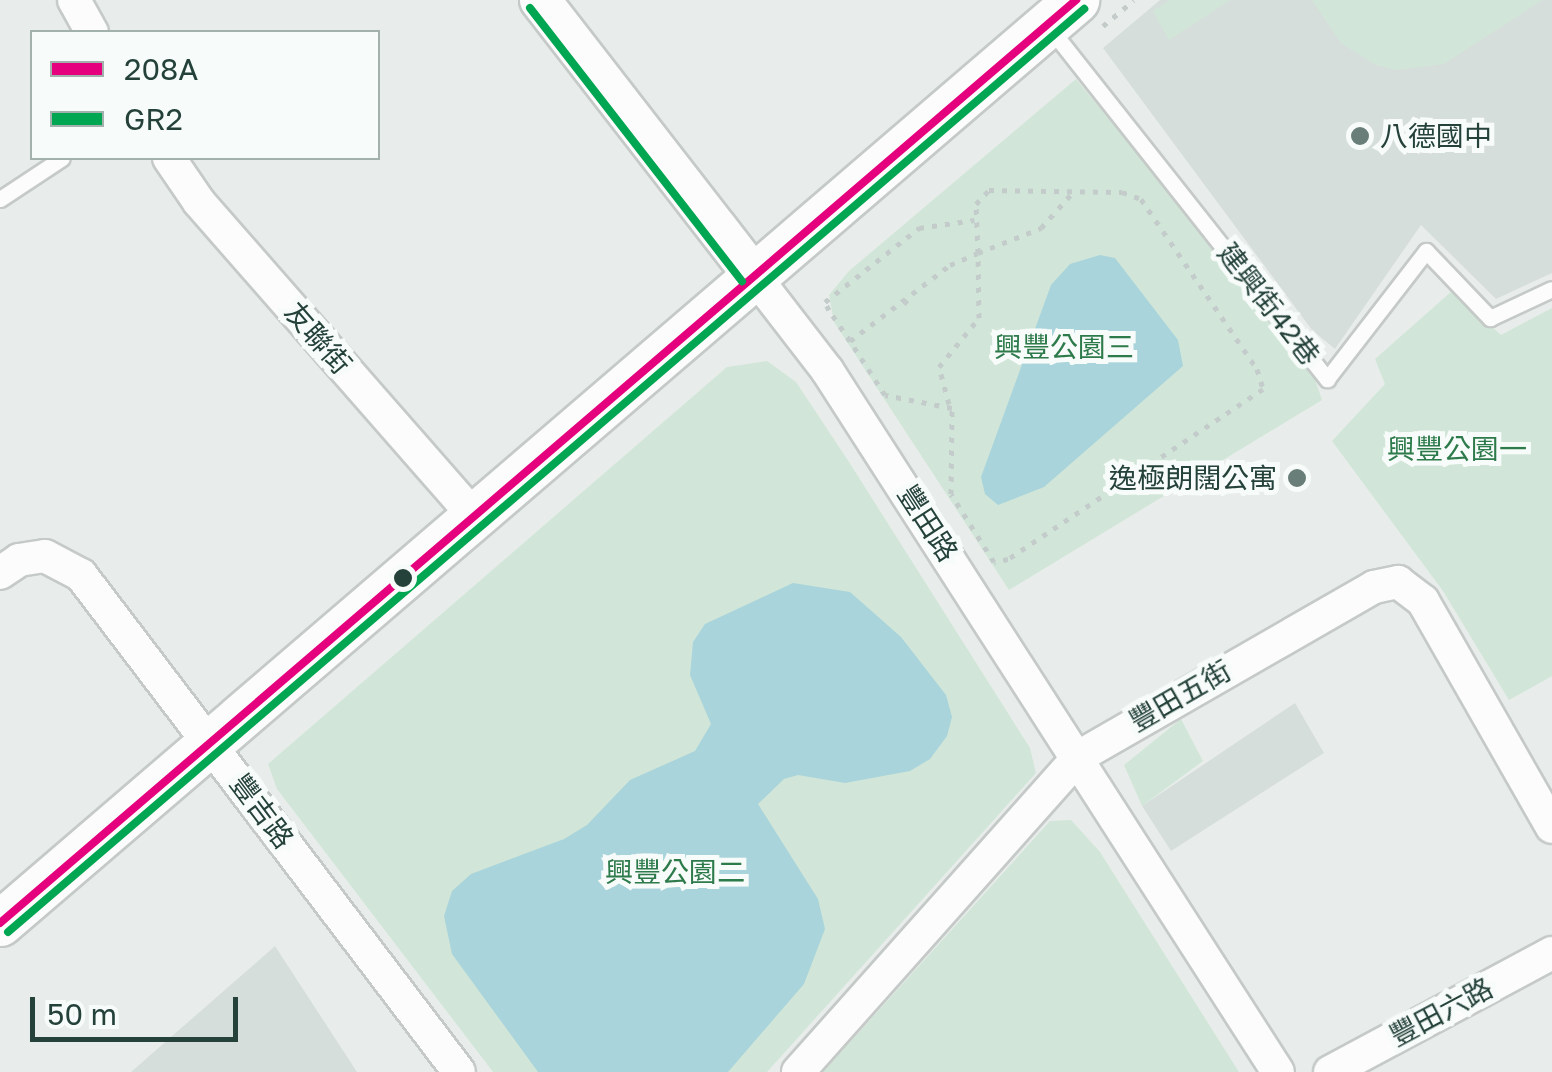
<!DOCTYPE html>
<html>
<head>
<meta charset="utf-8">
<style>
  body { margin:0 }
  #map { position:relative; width:1552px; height:1072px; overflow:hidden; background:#e8edeb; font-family:"Golos Text","Noto Sans TC",sans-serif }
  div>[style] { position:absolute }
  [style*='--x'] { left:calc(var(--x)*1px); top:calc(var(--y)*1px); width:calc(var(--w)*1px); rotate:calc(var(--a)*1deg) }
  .built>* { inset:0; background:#d6dedb }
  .green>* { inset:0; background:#d1e6d8 }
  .water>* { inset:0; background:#a9d4db }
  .path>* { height:5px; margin-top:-2.5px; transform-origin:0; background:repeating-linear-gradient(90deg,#c3ccca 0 5px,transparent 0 13px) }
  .roads { filter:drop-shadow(2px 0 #c5cac8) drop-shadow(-2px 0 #c5cac8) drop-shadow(0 2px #c5cac8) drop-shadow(0 -2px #c5cac8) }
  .service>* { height:15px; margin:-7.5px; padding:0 7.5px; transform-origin:7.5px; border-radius:7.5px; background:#fcfcfc }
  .minor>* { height:32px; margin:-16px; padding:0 16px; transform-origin:16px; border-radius:16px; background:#fcfcfc }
  .tertiary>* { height:40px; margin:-20px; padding:0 20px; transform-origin:20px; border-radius:20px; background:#fcfcfc }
  .secondary>* { height:45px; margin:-22.5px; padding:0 22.5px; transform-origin:22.5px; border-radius:22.5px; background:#fcfcfc }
  .bus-1>* { height:8px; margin:-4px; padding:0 4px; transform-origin:4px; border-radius:4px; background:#e5007d }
  .bus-2>* { height:8px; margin:-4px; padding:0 4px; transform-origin:4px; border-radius:4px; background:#00a651 }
  .dots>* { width:28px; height:28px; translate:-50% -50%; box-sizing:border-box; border:5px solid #f7fbf9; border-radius:50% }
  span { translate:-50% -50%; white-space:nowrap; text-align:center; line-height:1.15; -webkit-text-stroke:10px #f7fbf9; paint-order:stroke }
  .poi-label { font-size:28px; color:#24423a }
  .left { translate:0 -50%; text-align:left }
  .right { translate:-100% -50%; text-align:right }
  .street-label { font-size:28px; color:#24423a }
  .park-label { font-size:28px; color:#2d7a4b }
  .legend { position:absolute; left:30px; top:30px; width:350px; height:130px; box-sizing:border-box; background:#f7fbf9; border:2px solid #a3b1ad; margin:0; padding:12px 18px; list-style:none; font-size:30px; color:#24423a }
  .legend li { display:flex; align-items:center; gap:20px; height:50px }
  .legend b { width:50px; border:2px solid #a3b1ad }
  .scale { position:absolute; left:30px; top:997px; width:208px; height:45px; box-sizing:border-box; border:5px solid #24423a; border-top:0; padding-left:12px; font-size:30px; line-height:35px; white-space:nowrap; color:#24423a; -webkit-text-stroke:8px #f7fbf9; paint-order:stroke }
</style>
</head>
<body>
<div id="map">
  <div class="built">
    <i style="clip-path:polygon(1160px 0,1552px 0,1552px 273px,1496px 299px,1421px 225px,1335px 349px,1312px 330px,1103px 48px)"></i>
    <i style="clip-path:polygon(1295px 703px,1324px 753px,1171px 851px,1142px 806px)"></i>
    <i style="clip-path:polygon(275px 946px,357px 1072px,131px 1072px)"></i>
  </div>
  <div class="green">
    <i style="clip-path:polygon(1170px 0,1230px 0,1169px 40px,1153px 11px)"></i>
    <i style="clip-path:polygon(1312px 0,1542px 0,1444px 64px,1397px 70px,1376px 65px,1341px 43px)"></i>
    <i style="clip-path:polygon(1076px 79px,1310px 364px,1322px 400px,1009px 590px,834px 322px,829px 295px,849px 271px)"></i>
    <i style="clip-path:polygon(1452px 291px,1501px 335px,1552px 308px,1552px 676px,1509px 700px,1443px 591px,1332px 441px,1385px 384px,1375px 359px)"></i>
    <i style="clip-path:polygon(767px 361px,796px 382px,849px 462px,1030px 748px,1036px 773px,767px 1072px,493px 1072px,277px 789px,268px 764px,727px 367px)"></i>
    <i style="clip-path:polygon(1181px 719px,1203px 761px,1142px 806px,1124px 765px)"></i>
    <i style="clip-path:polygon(1071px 820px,1100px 852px,1239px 1072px,823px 1072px,1050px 821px)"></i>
  </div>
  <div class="water">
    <i style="clip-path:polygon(1100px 255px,1115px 258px,1178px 340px,1183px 366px,1044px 487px,998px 505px,985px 494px,981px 477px,1051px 285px,1070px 264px)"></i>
    <i style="clip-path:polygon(793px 583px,850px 592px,901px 637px,946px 695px,952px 717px,947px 736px,930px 759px,910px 771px,845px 783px,798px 775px,784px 779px,758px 804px,818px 899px,825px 929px,804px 984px,728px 1072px,538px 1072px,452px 954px,444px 916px,452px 891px,471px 874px,564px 839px,587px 825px,630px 780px,695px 751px,711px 724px,690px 675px,693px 642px,705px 624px)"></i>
  </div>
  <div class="path">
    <i style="--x:1103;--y:26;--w:40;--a:-40"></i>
    <i style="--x:904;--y:300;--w:11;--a:49"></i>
    <i style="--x:850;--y:341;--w:126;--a:-37.2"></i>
    <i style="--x:950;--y:265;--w:30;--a:-23"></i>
    <i style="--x:978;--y:253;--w:49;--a:-92.3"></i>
    <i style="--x:976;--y:204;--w:19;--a:-47"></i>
    <i style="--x:989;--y:190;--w:133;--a:0.9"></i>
    <i style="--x:1122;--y:192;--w:20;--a:20"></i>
    <i style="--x:1141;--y:199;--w:206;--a:55.7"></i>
    <i style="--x:1257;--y:369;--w:21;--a:73"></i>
    <i style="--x:1263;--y:389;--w:306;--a:146.3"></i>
    <i style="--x:1008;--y:559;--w:14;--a:168"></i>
    <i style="--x:994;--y:562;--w:80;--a:-122.3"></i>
    <i style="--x:951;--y:494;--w:86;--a:-89.3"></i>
    <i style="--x:952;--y:408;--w:68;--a:-169"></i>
    <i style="--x:885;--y:395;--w:64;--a:-122.9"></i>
    <i style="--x:850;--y:341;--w:37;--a:-124"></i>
    <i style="--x:829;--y:310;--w:9;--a:-117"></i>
    <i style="--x:825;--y:302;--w:120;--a:-38.2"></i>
    <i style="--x:919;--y:228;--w:56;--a:-8.3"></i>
    <i style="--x:949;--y:404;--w:38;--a:-105"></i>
    <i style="--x:939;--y:367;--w:63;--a:-50.8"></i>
    <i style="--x:979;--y:318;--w:65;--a:-90.9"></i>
    <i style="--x:978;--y:253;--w:68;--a:-21.6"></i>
    <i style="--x:1041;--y:228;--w:51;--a:-48.2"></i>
  </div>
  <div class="roads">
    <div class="service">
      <i style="--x:1049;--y:27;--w:449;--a:51.7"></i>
      <i style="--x:1327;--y:379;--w:162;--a:-52.3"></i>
      <i style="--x:1426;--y:251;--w:93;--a:46.3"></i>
      <i style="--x:1490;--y:318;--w:68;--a:-25.1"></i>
      <i style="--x:0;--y:199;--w:74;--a:-33.5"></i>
    </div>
    <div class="minor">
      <i style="--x:74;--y:0;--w:37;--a:61"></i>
      <i style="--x:169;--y:158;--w:53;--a:55.7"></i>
      <i style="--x:199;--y:202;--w:416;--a:48.8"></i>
      <i style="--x:752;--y:273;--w:123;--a:52.3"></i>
      <i style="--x:827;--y:370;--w:834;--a:57.28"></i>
      <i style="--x:0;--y:573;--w:23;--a:-34"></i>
      <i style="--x:19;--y:560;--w:26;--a:-9"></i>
      <i style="--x:45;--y:556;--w:41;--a:27.8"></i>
      <i style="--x:81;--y:575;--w:624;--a:52.74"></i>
      <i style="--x:798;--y:1072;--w:424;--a:-48.3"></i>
      <i style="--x:1080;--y:756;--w:339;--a:-29.9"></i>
      <i style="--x:1374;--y:587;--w:25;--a:-12"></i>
      <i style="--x:1398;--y:582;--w:31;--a:37"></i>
      <i style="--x:1423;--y:601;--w:260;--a:60.3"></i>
      <i style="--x:1330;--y:1072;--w:252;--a:-28.2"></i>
    </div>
    <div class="tertiary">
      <i style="--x:540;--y:0;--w:346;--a:52.2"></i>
    </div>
    <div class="secondary">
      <i style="--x:0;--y:923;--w:1418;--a:-40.62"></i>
    </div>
  </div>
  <div class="bus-1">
    <i style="--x:0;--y:923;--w:1418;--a:-40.62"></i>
  </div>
  <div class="bus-2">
    <i style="--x:530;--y:8;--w:346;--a:52.2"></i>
    <i style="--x:8;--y:932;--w:1418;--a:-40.62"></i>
  </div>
  <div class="dots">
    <i style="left:1360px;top:136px;background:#697e78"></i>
    <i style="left:1297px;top:478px;background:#697e78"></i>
    <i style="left:403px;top:578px;background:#24423a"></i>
  </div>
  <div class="poi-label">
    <span class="left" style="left:1380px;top:136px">八德國中</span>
    <span class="right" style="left:1277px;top:478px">逸極朗闊公寓</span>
  </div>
  <div class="street-label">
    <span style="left:1269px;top:304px;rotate:52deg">建興街42巷</span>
    <span style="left:318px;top:338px;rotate:49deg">友聯街</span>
    <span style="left:928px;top:523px;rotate:57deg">豐田路</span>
    <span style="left:1180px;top:696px;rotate:-30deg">豐田五街</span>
    <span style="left:262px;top:811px;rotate:53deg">豐吉路</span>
    <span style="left:1441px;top:1012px;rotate:-28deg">豐田六路</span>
  </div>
  <div class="park-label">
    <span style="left:1064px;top:347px">興豐公園三</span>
    <span style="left:1457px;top:449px">興豐公園一</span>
    <span style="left:675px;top:872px">興豐公園二</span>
  </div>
  <ul class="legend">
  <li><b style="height:12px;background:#e5007d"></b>208A</li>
  <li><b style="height:12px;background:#00a651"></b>GR2</li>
  </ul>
  <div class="scale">50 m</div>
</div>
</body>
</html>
